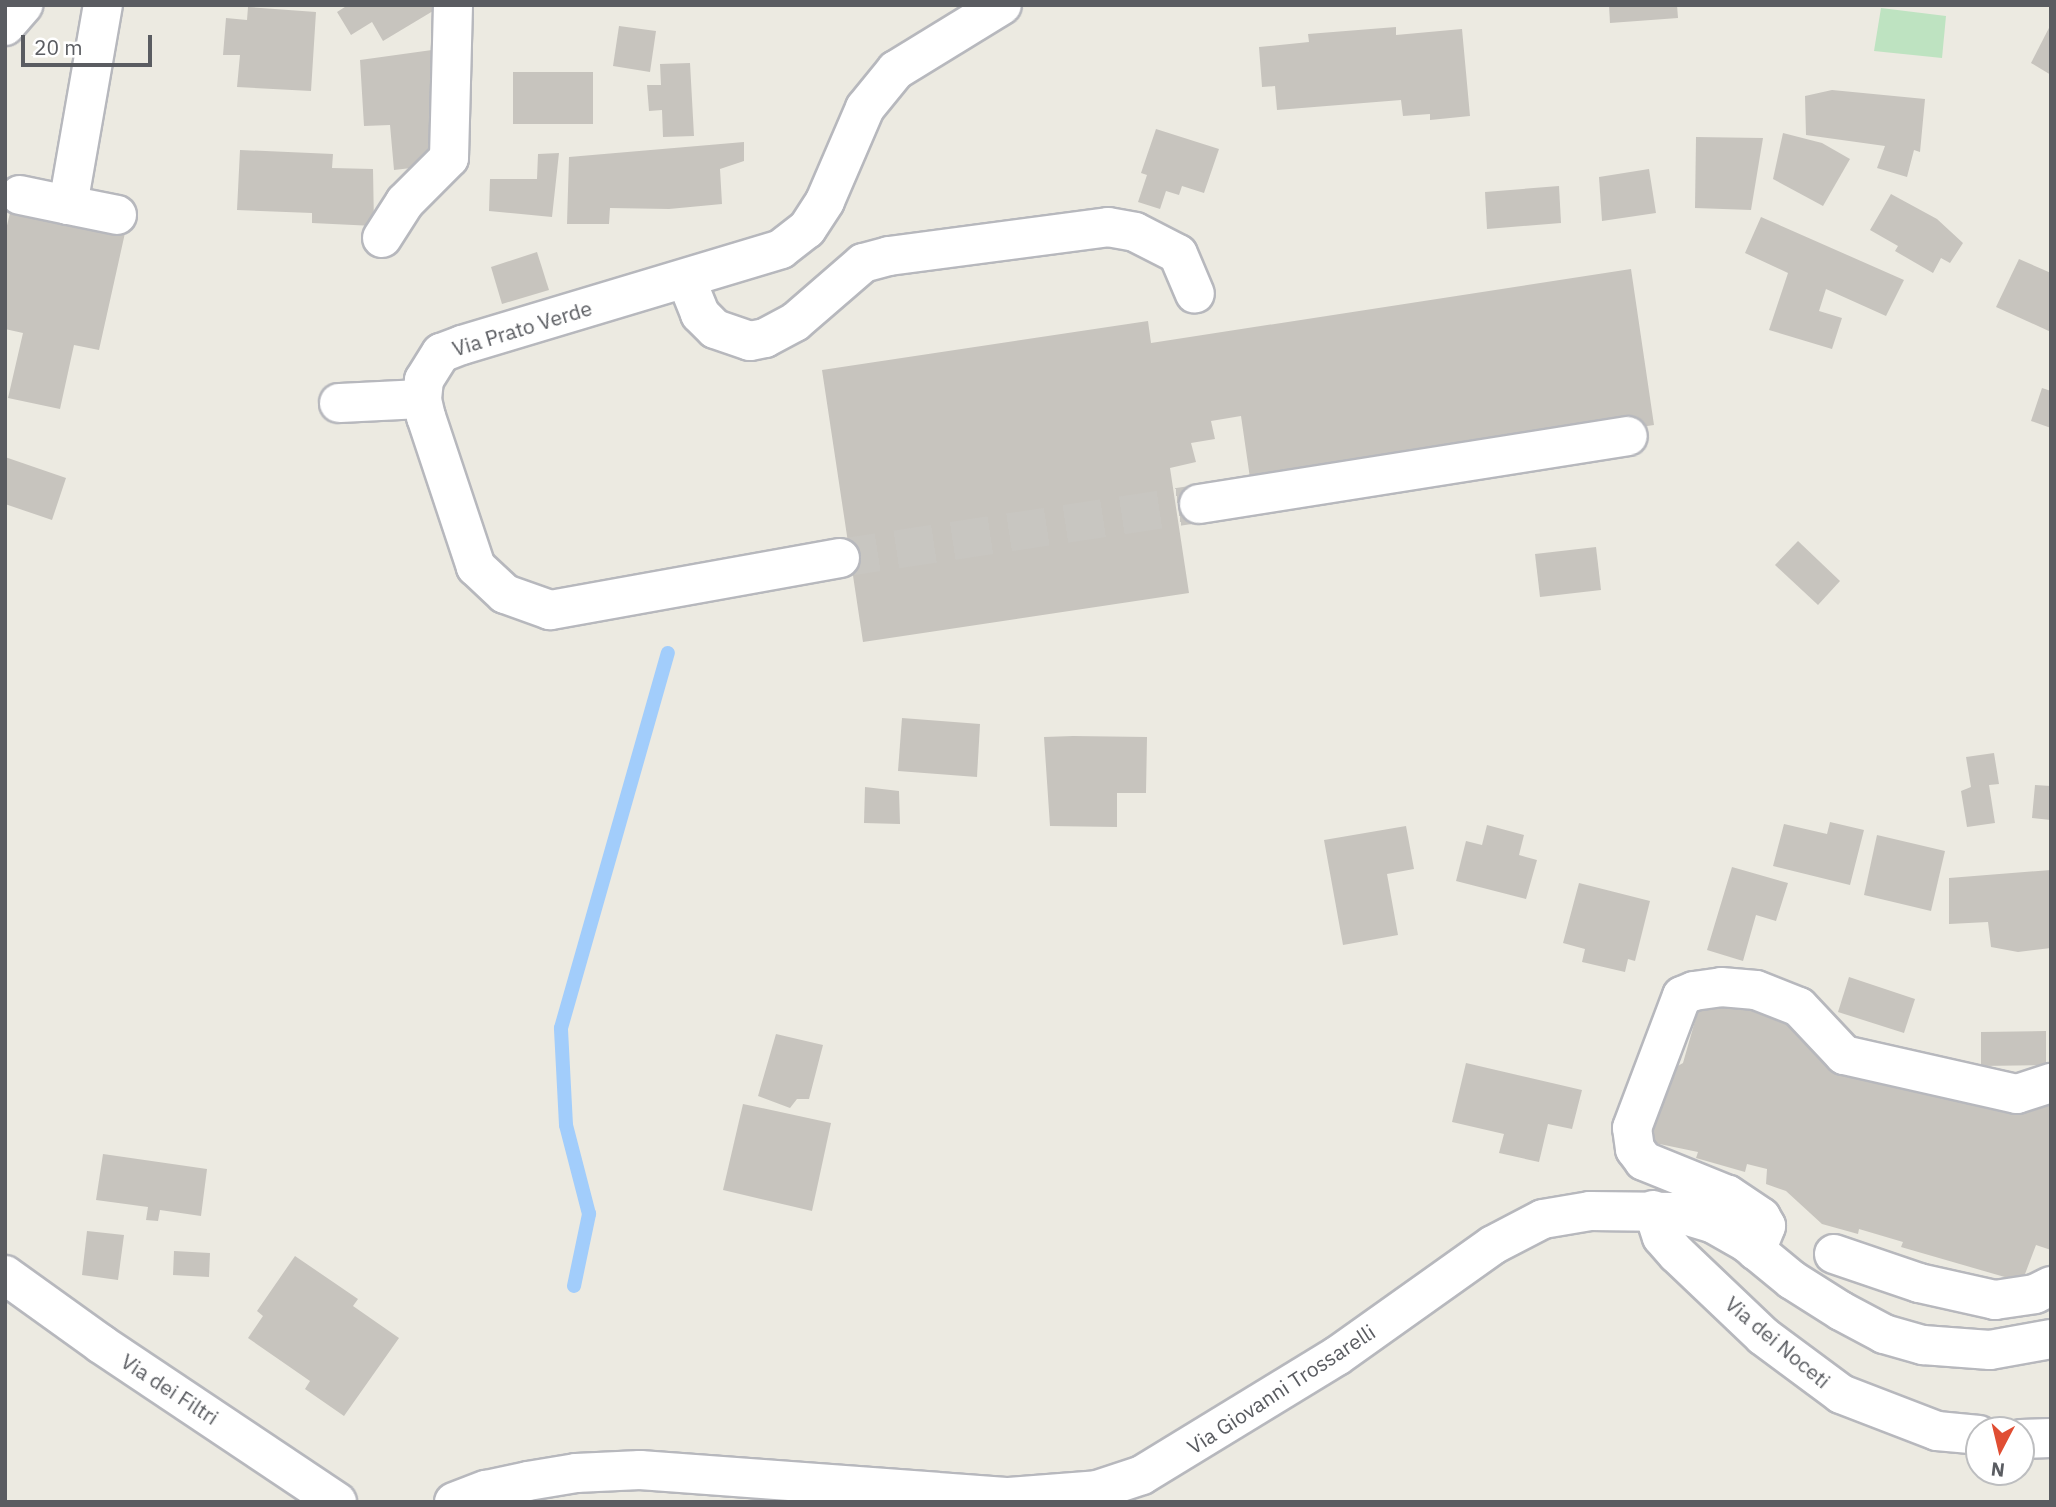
<!DOCTYPE html>
<html>
<head>
<meta charset="utf-8">
<style>
  body { margin:0 }
  #map { position:relative; width:2056px; height:1507px; overflow:hidden; background:#eceae1; font-family:"IBM Plex Sans",sans-serif }
  div>[style] { position:absolute }
  [style*='--x'] { left:calc(var(--x)*1px); top:calc(var(--y)*1px); width:calc(var(--w)*1px); rotate:calc(var(--a)*1deg) }
  .green>* { inset:0; background:#bee3c1 }
  .stream>* { height:14px; margin:-7px; padding:0 7px; transform-origin:7px; border-radius:7px; background:#a2cdfb }
  .building>* { inset:0; background:#c7c4be }
  .minor-tunnel>* { height:38px; margin-top:-19px; transform-origin:0; background:repeating-linear-gradient(90deg,#c8c6c1 0 38px,transparent 0 57px) }
  .roads { filter:drop-shadow(2px 0 #b7b8bd) drop-shadow(-2px 0 #b7b8bd) drop-shadow(0 2px #b7b8bd) drop-shadow(0 -2px #b7b8bd) }
  .minor>* { height:38px; margin:-19px; padding:0 19px; transform-origin:19px; border-radius:19px; background:#fff }
  span { translate:-50% -50%; white-space:nowrap; text-align:center; line-height:1.15; -webkit-text-stroke:5px #fff; paint-order:stroke }
  .street-label { font-size:21px; color:#5a5c61 }
  .frame { position:absolute; inset:0; border:7px solid #5a5c61; pointer-events:none }
  .north { position:absolute; left:1965px; top:1416px; width:70px; height:70px; box-sizing:border-box; background:#fff; border:2px solid #bdbec0; border-radius:50%; rotate:187deg; font-size:19px; font-weight:700; line-height:28px; text-align:center; color:#5a5c61 }
  .north::after { content:''; display:block; margin:auto; width:24px; height:32px; background:#e04e33; clip-path:polygon(50% 0,100% 100%,50% 72%,0 100%) }
  .scale { position:absolute; left:21px; top:35px; width:131px; height:32px; box-sizing:border-box; border:4px solid #5a5c61; border-top:0; padding-left:9px; font-size:21px; line-height:24px; white-space:nowrap; color:#5a5c61; -webkit-text-stroke:5px #fff; paint-order:stroke }
</style>
</head>
<body>
<div id="map">
  <div class="green">
    <i style="clip-path:polygon(1881px 8px,1946px 16px,1942px 58px,1874px 51px)"></i>
  </div>
  <div class="stream">
    <i style="--x:574;--y:1286;--w:74;--a:-78.2"></i>
    <i style="--x:589;--y:1214;--w:92;--a:-104.5"></i>
    <i style="--x:566;--y:1125;--w:97;--a:-93"></i>
    <i style="--x:561;--y:1028;--w:390;--a:-74.1"></i>
  </div>
  <div class="building">
    <i style="clip-path:polygon(348px 5px,443px 5px,383px 41px,372px 22px,351px 35px,337px 12px)"></i>
    <i style="clip-path:polygon(1609px 5px,1677px 5px,1678px 18px,1610px 23px)"></i>
    <i style="clip-path:polygon(248px 7px,316px 12px,311px 91px,237px 87px,240px 55px,223px 55px,226px 18px,247px 20px)"></i>
    <i style="clip-path:polygon(2051px 24px,2051px 75px,2031px 63px)"></i>
    <i style="clip-path:polygon(619px 26px,656px 31px,650px 72px,613px 66px)"></i>
    <i style="clip-path:polygon(1396px 27px,1396px 35px,1462px 29px,1470px 116px,1430px 120px,1430px 114px,1403px 116px,1401px 100px,1277px 110px,1275px 86px,1262px 87px,1259px 47px,1309px 42px,1308px 34px)"></i>
    <i style="clip-path:polygon(432px 50px,437px 165px,394px 170px,390px 125px,364px 126px,360px 60px)"></i>
    <i style="clip-path:polygon(690px 63px,694px 136px,663px 137px,662px 110px,649px 111px,647px 85px,661px 85px,660px 64px)"></i>
    <i style="clip-path:polygon(513px 72px,593px 72px,593px 124px,513px 124px)"></i>
    <i style="clip-path:polygon(1832px 90px,1925px 99px,1920px 152px,1914px 150px,1907px 177px,1877px 168px,1885px 146px,1806px 135px,1805px 96px)"></i>
    <i style="clip-path:polygon(1156px 129px,1219px 149px,1204px 193px,1182px 186px,1179px 195px,1166px 191px,1160px 209px,1138px 202px,1147px 175px,1141px 173px)"></i>
    <i style="clip-path:polygon(1783px 133px,1822px 143px,1850px 159px,1823px 206px,1773px 179px)"></i>
    <i style="clip-path:polygon(1696px 137px,1763px 138px,1751px 210px,1695px 208px)"></i>
    <i style="clip-path:polygon(744px 142px,744px 161px,720px 169px,722px 204px,669px 209px,610px 208px,609px 224px,567px 224px,569px 157px)"></i>
    <i style="clip-path:polygon(240px 150px,333px 154px,332px 168px,373px 169px,374px 226px,312px 223px,312px 213px,237px 210px)"></i>
    <i style="clip-path:polygon(559px 153px,552px 217px,489px 211px,490px 179px,537px 179px,538px 154px)"></i>
    <i style="clip-path:polygon(1649px 169px,1656px 213px,1602px 221px,1599px 177px)"></i>
    <i style="clip-path:polygon(1559px 186px,1561px 223px,1487px 229px,1485px 192px)"></i>
    <i style="clip-path:polygon(1891px 194px,1937px 219px,1963px 243px,1950px 263px,1941px 258px,1933px 273px,1895px 251px,1898px 246px,1870px 230px)"></i>
    <i style="clip-path:polygon(13px 200px,127px 224px,99px 350px,74px 345px,60px 409px,8px 398px,23px 333px,5px 329px,5px 234px)"></i>
    <i style="clip-path:polygon(1761px 217px,1904px 280px,1886px 316px,1826px 289px,1819px 311px,1842px 318px,1832px 349px,1769px 330px,1788px 273px,1745px 253px)"></i>
    <i style="clip-path:polygon(537px 252px,549px 290px,502px 304px,491px 267px)"></i>
    <i style="clip-path:polygon(2019px 259px,2051px 273px,2051px 332px,1996px 307px)"></i>
    <i style="clip-path:polygon(1631px 269px,1654px 425px,1251px 485px,1241px 416px,1211px 421px,1215px 439px,1191px 443px,1196px 462px,1170px 468px,1189px 593px,863px 642px,822px 370px,1148px 321px,1151px 343px)"></i>
    <i style="clip-path:polygon(2042px 388px,2051px 391px,2051px 428px,2031px 421px)"></i>
    <i style="clip-path:polygon(5px 457px,66px 478px,52px 520px,5px 504px)"></i>
    <i style="clip-path:polygon(1798px 541px,1840px 581px,1818px 605px,1775px 565px)"></i>
    <i style="clip-path:polygon(1596px 547px,1601px 590px,1540px 597px,1535px 554px)"></i>
    <i style="clip-path:polygon(902px 718px,980px 724px,977px 777px,898px 771px)"></i>
    <i style="clip-path:polygon(1073px 736px,1147px 737px,1146px 793px,1117px 793px,1117px 827px,1050px 826px,1044px 737px)"></i>
    <i style="clip-path:polygon(1994px 753px,1999px 784px,1989px 785px,1995px 823px,1967px 827px,1961px 791px,1971px 787px,1966px 757px)"></i>
    <i style="clip-path:polygon(2035px 785px,2051px 786px,2051px 820px,2032px 818px)"></i>
    <i style="clip-path:polygon(865px 787px,899px 791px,900px 824px,864px 823px)"></i>
    <i style="clip-path:polygon(1830px 822px,1864px 830px,1850px 885px,1773px 866px,1784px 824px,1827px 834px)"></i>
    <i style="clip-path:polygon(1487px 825px,1524px 835px,1519px 855px,1537px 860px,1526px 899px,1456px 881px,1466px 841px,1482px 845px)"></i>
    <i style="clip-path:polygon(1406px 826px,1414px 869px,1387px 874px,1398px 935px,1343px 945px,1324px 840px)"></i>
    <i style="clip-path:polygon(1877px 835px,1945px 851px,1931px 911px,1864px 895px)"></i>
    <i style="clip-path:polygon(1732px 867px,1788px 883px,1776px 921px,1756px 915px,1743px 961px,1707px 950px)"></i>
    <i style="clip-path:polygon(2051px 870px,2051px 948px,2018px 952px,1991px 947px,1988px 922px,1949px 924px,1949px 878px)"></i>
    <i style="clip-path:polygon(1579px 883px,1650px 901px,1635px 961px,1628px 959px,1625px 972px,1582px 962px,1585px 949px,1563px 943px)"></i>
    <i style="clip-path:polygon(1849px 977px,1915px 999px,1904px 1033px,1838px 1012px)"></i>
    <i style="clip-path:polygon(1741px 998px,1798px 1016px,1823px 1059px,2051px 1092px,2051px 1250px,2036px 1245px,2022px 1282px,1901px 1247px,1903px 1242px,1859px 1229px,1858px 1234px,1822px 1224px,1786px 1191px,1766px 1184px,1767px 1169px,1747px 1164px,1745px 1172px,1696px 1158px,1698px 1152px,1645px 1141px,1665px 1073px,1683px 1063px,1699px 1007px)"></i>
    <i style="clip-path:polygon(2046px 1031px,2046px 1065px,1981px 1066px,1981px 1032px)"></i>
    <i style="clip-path:polygon(776px 1034px,823px 1045px,809px 1099px,797px 1099px,790px 1108px,758px 1096px)"></i>
    <i style="clip-path:polygon(1466px 1063px,1582px 1090px,1572px 1129px,1548px 1124px,1539px 1162px,1499px 1153px,1504px 1134px,1452px 1122px)"></i>
    <i style="clip-path:polygon(743px 1104px,831px 1123px,812px 1211px,723px 1190px)"></i>
    <i style="clip-path:polygon(103px 1154px,207px 1169px,201px 1216px,160px 1210px,158px 1221px,146px 1220px,148px 1207px,96px 1200px)"></i>
    <i style="clip-path:polygon(87px 1231px,124px 1235px,118px 1280px,82px 1275px)"></i>
    <i style="clip-path:polygon(174px 1251px,210px 1253px,209px 1277px,173px 1275px)"></i>
    <i style="clip-path:polygon(295px 1256px,358px 1299px,353px 1306px,399px 1338px,344px 1416px,305px 1389px,310px 1381px,248px 1338px,263px 1316px,257px 1311px)"></i>
  </div>
  <div class="minor-tunnel">
    <i style="--x:840;--y:558;--w:363;--a:-8.6"></i>
  </div>
  <div class="roads">
    <div class="minor">
      <i style="--x:5;--y:26;--w:28;--a:-49"></i>
      <i style="--x:20;--y:195;--w:49;--a:11.8"></i>
      <i style="--x:68;--y:205;--w:203;--a:-80.1"></i>
      <i style="--x:68;--y:205;--w:50;--a:11.5"></i>
      <i style="--x:382;--y:238;--w:43;--a:-57.4"></i>
      <i style="--x:405;--y:202;--w:62;--a:-45"></i>
      <i style="--x:449;--y:158;--w:153;--a:-88.5"></i>
      <i style="--x:686;--y:279;--w:38;--a:68"></i>
      <i style="--x:700;--y:314;--w:21;--a:45"></i>
      <i style="--x:715;--y:329;--w:37;--a:19"></i>
      <i style="--x:750;--y:341;--w:15;--a:-11"></i>
      <i style="--x:765;--y:338;--w:34;--a:-28"></i>
      <i style="--x:795;--y:322;--w:90;--a:-40.9"></i>
      <i style="--x:863;--y:263;--w:27;--a:-15"></i>
      <i style="--x:889;--y:256;--w:221;--a:-7.5"></i>
      <i style="--x:1108;--y:227;--w:27;--a:10"></i>
      <i style="--x:1135;--y:232;--w:48;--a:27.1"></i>
      <i style="--x:1178;--y:254;--w:43;--a:67"></i>
      <i style="--x:339;--y:403;--w:83;--a:-2.8"></i>
      <i style="--x:1199;--y:504;--w:434;--a:-9"></i>
      <i style="--x:840;--y:558;--w:295;--a:169.8"></i>
      <i style="--x:550;--y:610;--w:48;--a:-160.4"></i>
      <i style="--x:505;--y:594;--w:40;--a:-137"></i>
      <i style="--x:476;--y:567;--w:158;--a:-108.4"></i>
      <i style="--x:426;--y:417;--w:18;--a:-103"></i>
      <i style="--x:422;--y:399;--w:19;--a:-84"></i>
      <i style="--x:424;--y:380;--w:32;--a:-58"></i>
      <i style="--x:441;--y:353;--w:22;--a:-21"></i>
      <i style="--x:462;--y:345;--w:333;--a:-16.7"></i>
      <i style="--x:781;--y:249;--w:33;--a:-38"></i>
      <i style="--x:807;--y:229;--w:33;--a:-57"></i>
      <i style="--x:825;--y:201;--w:101;--a:-66.7"></i>
      <i style="--x:865;--y:108;--w:49;--a:-50.8"></i>
      <i style="--x:896;--y:70;--w:124;--a:-31.5"></i>
      <i style="--x:1653;--y:1210;--w:28;--a:72"></i>
      <i style="--x:1662;--y:1237;--w:23;--a:49"></i>
      <i style="--x:1677;--y:1254;--w:119;--a:43.6"></i>
      <i style="--x:1763;--y:1336;--w:97;--a:36.6"></i>
      <i style="--x:1841;--y:1394;--w:103;--a:21.1"></i>
      <i style="--x:1937;--y:1431;--w:42;--a:5.4"></i>
      <i style="--x:1756;--y:1251;--w:27;--a:-68"></i>
      <i style="--x:1766;--y:1226;--w:10;--a:-119"></i>
      <i style="--x:1761;--y:1217;--w:40;--a:-146"></i>
      <i style="--x:1728;--y:1195;--w:91;--a:-158"></i>
      <i style="--x:1644;--y:1161;--w:15;--a:-127"></i>
      <i style="--x:1635;--y:1149;--w:21;--a:-98"></i>
      <i style="--x:1632;--y:1128;--w:141;--a:-69.3"></i>
      <i style="--x:1682;--y:996;--w:13;--a:-23"></i>
      <i style="--x:1694;--y:991;--w:27;--a:-8"></i>
      <i style="--x:1721;--y:987;--w:35;--a:5"></i>
      <i style="--x:1756;--y:990;--w:46;--a:21.6"></i>
      <i style="--x:1799;--y:1007;--w:66;--a:46.8"></i>
      <i style="--x:1844;--y:1055;--w:177;--a:12.7"></i>
      <i style="--x:2017;--y:1094;--w:36;--a:-18"></i>
      <i style="--x:1834;--y:1254;--w:90;--a:18.8"></i>
      <i style="--x:1919;--y:1283;--w:78;--a:12.6"></i>
      <i style="--x:1995;--y:1300;--w:40;--a:-8.5"></i>
      <i style="--x:2035;--y:1294;--w:18;--a:-27"></i>
      <i style="--x:5;--y:1275;--w:118;--a:35.7"></i>
      <i style="--x:101;--y:1344;--w:284;--a:33.8"></i>
      <i style="--x:2021;--y:1439;--w:30;--a:-2"></i>
      <i style="--x:454;--y:1502;--w:34;--a:-21"></i>
      <i style="--x:486;--y:1490;--w:43;--a:-12.1"></i>
      <i style="--x:528;--y:1481;--w:49;--a:-9.5"></i>
      <i style="--x:576;--y:1473;--w:64;--a:-2.7"></i>
      <i style="--x:640;--y:1470;--w:370;--a:4.2"></i>
      <i style="--x:1009;--y:1497;--w:88;--a:-4.5"></i>
      <i style="--x:1097;--y:1490;--w:47;--a:-18.4"></i>
      <i style="--x:1142;--y:1475;--w:228;--a:-31.4"></i>
      <i style="--x:1337;--y:1356;--w:191;--a:-35.4"></i>
      <i style="--x:1493;--y:1245;--w:56;--a:-27.5"></i>
      <i style="--x:1543;--y:1219;--w:48;--a:-9.7"></i>
      <i style="--x:1590;--y:1211;--w:85;--a:0.7"></i>
      <i style="--x:1675;--y:1212;--w:39;--a:17"></i>
      <i style="--x:1712;--y:1223;--w:40;--a:29.7"></i>
      <i style="--x:1747;--y:1243;--w:58;--a:39.4"></i>
      <i style="--x:1792;--y:1280;--w:58;--a:32.3"></i>
      <i style="--x:1841;--y:1311;--w:49;--a:28.1"></i>
      <i style="--x:1884;--y:1334;--w:41;--a:15.8"></i>
      <i style="--x:1923;--y:1345;--w:67;--a:4.3"></i>
      <i style="--x:1990;--y:1350;--w:62;--a:-10.2"></i>
    </div>
  </div>
  <div class="street-label">
    <span style="left:522px;top:328px;rotate:-17deg">Via Prato Verde</span>
    <span style="left:1778px;top:1342px;rotate:40deg">Via dei Noceti</span>
    <span style="left:170px;top:1389px;rotate:33deg">Via dei Filtri</span>
    <span style="left:1281px;top:1389px;rotate:-33deg">Via Giovanni Trossarelli</span>
  </div>
  <div class="frame"></div>
  <div class="north">N</div>
  <div class="scale">20 m</div>
</div>
</body>
</html>
